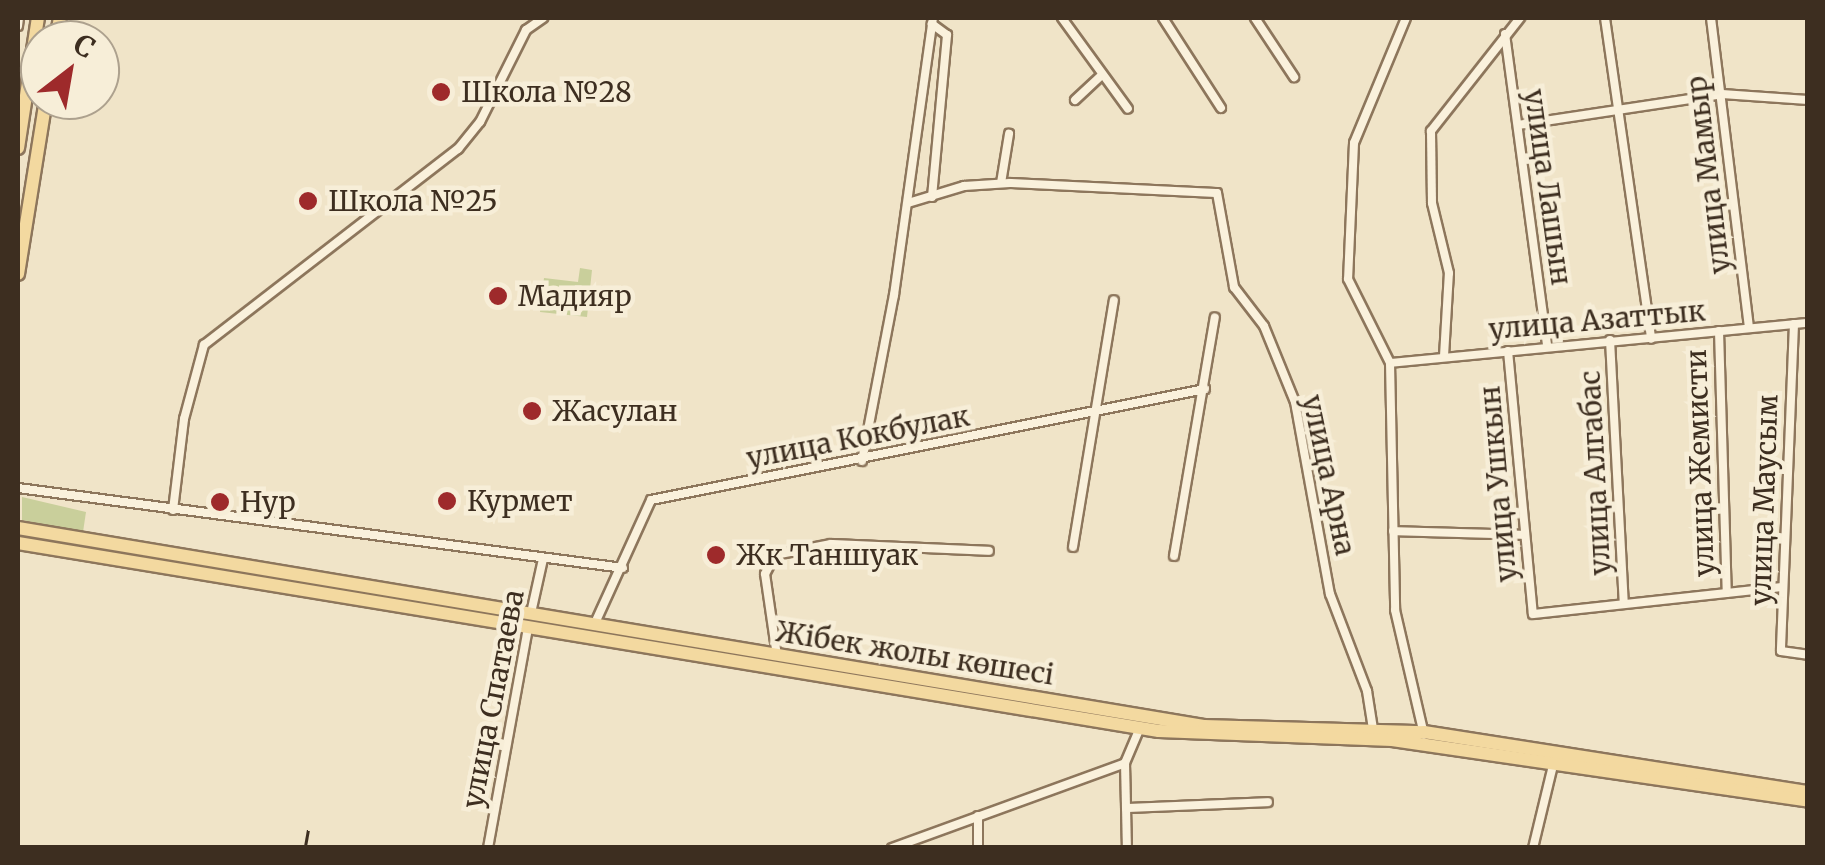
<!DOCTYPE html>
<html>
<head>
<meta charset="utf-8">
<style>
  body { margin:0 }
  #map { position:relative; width:1825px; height:865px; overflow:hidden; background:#f0e4c8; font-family:Merriweather,serif }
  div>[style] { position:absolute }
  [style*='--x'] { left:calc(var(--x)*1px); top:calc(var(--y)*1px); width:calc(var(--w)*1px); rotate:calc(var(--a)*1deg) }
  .green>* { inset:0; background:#c9cf9b }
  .roads { filter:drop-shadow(2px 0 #8d765c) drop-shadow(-2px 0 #8d765c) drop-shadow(0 2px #8d765c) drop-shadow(0 -2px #8d765c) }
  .street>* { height:8px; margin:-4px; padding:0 4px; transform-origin:4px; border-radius:4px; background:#faf1dc }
  .primary>* { height:12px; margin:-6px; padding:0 6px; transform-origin:6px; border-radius:6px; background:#f3d9a0 }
  .rail>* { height:2.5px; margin-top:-1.25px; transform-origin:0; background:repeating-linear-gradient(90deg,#3d2e20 0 18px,transparent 0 36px) }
  .dots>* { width:28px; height:28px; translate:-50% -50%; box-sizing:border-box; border:5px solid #f7eed8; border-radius:50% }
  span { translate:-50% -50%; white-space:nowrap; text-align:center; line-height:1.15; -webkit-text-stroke:9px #f7eed8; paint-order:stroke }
  .poi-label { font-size:28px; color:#3d2e20 }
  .left { translate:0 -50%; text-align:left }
  .street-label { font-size:28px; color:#3d2e20 }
  .frame { position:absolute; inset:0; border:20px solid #3d2e20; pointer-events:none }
  .north { position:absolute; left:20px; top:20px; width:100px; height:100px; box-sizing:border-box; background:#f7eed8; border:2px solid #ada18e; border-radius:50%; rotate:31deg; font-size:28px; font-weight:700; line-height:40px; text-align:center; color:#3d2e20 }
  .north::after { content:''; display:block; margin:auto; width:35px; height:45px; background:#9e2a2b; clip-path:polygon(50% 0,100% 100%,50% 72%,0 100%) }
</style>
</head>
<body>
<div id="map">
  <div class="green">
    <i style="clip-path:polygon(580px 268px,592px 270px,587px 317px,540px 312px,544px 278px,578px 282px)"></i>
    <i style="clip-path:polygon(22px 497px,86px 512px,83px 532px,22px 520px)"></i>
  </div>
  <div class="roads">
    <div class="street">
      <i style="--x:1062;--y:18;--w:112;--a:54"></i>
      <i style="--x:1163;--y:18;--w:107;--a:57.2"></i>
      <i style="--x:1255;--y:18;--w:71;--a:56.5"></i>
      <i style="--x:1406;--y:18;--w:135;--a:112.6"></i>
      <i style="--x:1354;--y:143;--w:136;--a:92.5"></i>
      <i style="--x:1348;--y:279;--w:94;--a:63.4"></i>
      <i style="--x:1390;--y:363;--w:247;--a:88.8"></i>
      <i style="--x:1395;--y:610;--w:128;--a:76.9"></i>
      <i style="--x:1605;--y:18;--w:324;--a:81.8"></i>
      <i style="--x:1711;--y:18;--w:312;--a:83"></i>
      <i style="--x:18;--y:26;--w:8;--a:-83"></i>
      <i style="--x:1505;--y:34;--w:315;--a:82.3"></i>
      <i style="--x:1075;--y:100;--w:35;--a:-43"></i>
      <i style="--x:1518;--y:125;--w:206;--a:-8.6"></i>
      <i style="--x:1722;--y:94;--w:86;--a:4"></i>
      <i style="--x:1001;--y:183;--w:50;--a:-80.7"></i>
      <i style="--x:932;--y:197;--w:163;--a:-84.7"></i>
      <i style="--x:947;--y:35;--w:19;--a:-144"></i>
      <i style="--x:908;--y:203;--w:59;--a:-16.9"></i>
      <i style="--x:964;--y:186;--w:46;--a:-3.7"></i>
      <i style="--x:1010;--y:183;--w:207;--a:2.8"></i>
      <i style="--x:1217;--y:193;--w:96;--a:79.7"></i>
      <i style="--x:1234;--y:287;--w:49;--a:52.4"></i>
      <i style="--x:1264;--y:326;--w:82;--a:67.8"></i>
      <i style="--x:1295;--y:402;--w:195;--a:79.7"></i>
      <i style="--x:1330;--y:594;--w:104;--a:69.1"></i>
      <i style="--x:1367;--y:691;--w:39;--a:81"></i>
      <i style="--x:1794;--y:324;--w:327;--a:92.3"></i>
      <i style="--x:1781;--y:651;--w:27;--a:8"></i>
      <i style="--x:1719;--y:331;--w:262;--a:88.3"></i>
      <i style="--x:1610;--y:340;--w:264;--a:87"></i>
      <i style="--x:1508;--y:351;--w:264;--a:84.6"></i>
      <i style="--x:1533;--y:614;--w:251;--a:-6.2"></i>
      <i style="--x:1444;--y:356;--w:83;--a:-86.6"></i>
      <i style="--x:1449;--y:273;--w:72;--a:-103.7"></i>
      <i style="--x:1432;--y:203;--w:72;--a:-90.8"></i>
      <i style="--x:1431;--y:131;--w:144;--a:-51.8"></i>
      <i style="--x:1390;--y:363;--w:420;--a:-5.5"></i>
      <i style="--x:862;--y:461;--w:169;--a:-79.1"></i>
      <i style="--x:894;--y:295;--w:280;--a:-82"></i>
      <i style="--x:18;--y:488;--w:610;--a:7.53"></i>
      <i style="--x:173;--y:510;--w:92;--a:-83.1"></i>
      <i style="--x:184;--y:419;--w:77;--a:-74.9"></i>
      <i style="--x:204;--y:345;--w:321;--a:-37.7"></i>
      <i style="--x:458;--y:149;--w:35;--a:-51"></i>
      <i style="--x:480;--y:122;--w:103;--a:-63.4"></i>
      <i style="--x:526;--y:30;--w:21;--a:-35"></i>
      <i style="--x:1393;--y:531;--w:132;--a:1.7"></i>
      <i style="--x:1073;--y:547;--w:250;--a:-80.6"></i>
      <i style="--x:1174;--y:556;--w:242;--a:-80.3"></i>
      <i style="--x:531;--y:613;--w:55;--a:-77.5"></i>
      <i style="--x:595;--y:623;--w:135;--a:-65.5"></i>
      <i style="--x:651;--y:500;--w:565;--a:-11.33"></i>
      <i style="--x:777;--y:656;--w:83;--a:-98.3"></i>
      <i style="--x:765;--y:574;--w:21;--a:-62"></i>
      <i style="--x:775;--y:555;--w:57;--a:-11.1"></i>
      <i style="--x:831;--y:544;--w:158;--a:2.5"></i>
      <i style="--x:1125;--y:763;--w:85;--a:88.7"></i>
      <i style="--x:1126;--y:808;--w:142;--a:-2.4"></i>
      <i style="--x:488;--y:848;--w:225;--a:-79.7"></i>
      <i style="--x:892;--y:848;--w:248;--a:-20"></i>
      <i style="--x:1125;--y:763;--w:38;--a:-67"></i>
      <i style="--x:978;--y:848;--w:32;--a:-90"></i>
      <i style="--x:1533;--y:848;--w:89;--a:-76.4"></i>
    </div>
    <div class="primary">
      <i style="--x:56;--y:40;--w:22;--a:-80"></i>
      <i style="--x:18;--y:148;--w:132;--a:-81.3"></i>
      <i style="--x:18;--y:274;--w:176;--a:-80.9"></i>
      <i style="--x:18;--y:528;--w:1202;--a:9.48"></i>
      <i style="--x:1204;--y:726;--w:220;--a:1.6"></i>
      <i style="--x:1424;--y:732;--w:389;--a:8.9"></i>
      <i style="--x:18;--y:543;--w:1156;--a:9.36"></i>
      <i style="--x:1159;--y:731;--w:233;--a:2.2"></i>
      <i style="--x:1392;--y:740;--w:420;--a:8.3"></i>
    </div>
  </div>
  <div class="rail">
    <i style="--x:305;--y:848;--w:22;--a:-80"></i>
  </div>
  <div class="dots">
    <i style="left:441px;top:92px;background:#9e2a2b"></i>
    <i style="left:308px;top:201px;background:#9e2a2b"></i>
    <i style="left:498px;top:296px;background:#9e2a2b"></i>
    <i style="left:532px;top:411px;background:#9e2a2b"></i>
    <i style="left:447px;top:501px;background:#9e2a2b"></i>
    <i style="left:220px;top:502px;background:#9e2a2b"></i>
    <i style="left:716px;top:555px;background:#9e2a2b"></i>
  </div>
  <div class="poi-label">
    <span class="left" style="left:461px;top:92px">Школа №28</span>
    <span class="left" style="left:328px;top:201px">Школа №25</span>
    <span class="left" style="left:518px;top:296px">Мадияр</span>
    <span class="left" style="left:552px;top:411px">Жасулан</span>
    <span class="left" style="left:467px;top:501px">Курмет</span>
    <span class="left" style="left:240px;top:502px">Нур</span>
    <span class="left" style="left:736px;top:555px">Жк Таншуак</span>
  </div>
  <div class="street-label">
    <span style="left:1708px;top:175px;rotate:-97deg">улица Мамыр</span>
    <span style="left:1548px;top:187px;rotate:82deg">улица Лашын</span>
    <span style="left:1597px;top:320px;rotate:-5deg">улица Азаттык</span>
    <span style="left:858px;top:437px;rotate:-11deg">улица Кокбулак</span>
    <span style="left:1700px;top:463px;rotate:-92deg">улица Жемисти</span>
    <span style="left:1595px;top:473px;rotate:-93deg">улица Алгабас</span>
    <span style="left:1329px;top:475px;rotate:78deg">улица Арна</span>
    <span style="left:1498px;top:484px;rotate:-95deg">улица Ушкын</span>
    <span style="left:1764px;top:500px;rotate:-88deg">улица Маусым</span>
    <span style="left:915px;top:653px;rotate:9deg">Жібек жолы көшесі</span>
    <span style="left:493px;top:699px;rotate:-79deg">улица Спатаева</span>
  </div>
  <div class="frame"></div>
  <div class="north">С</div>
</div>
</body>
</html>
